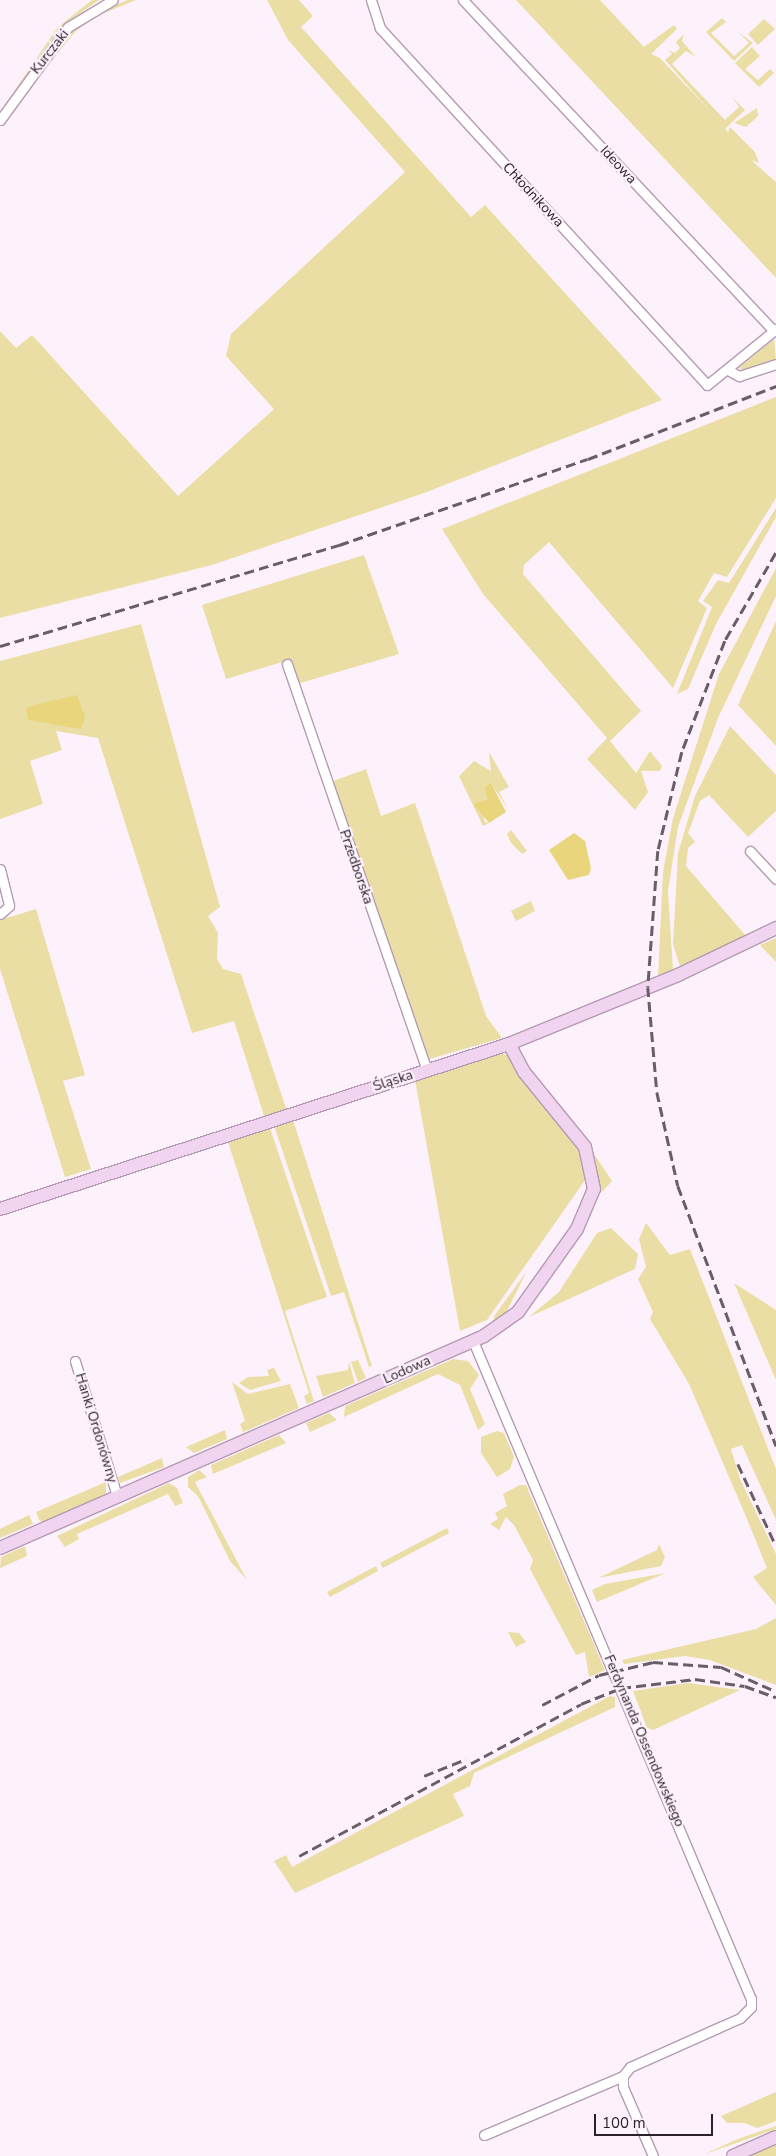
<!DOCTYPE html>
<html>
<head>
<meta charset="utf-8">
<style>
  body { margin:0 }
  #map { position:relative; width:776px; height:2156px; overflow:hidden; background:#fdf2fc; font-family:"Nunito Sans",sans-serif }
  div>[style] { position:absolute }
  [style*='--x'] { left:calc(var(--x)*1px); top:calc(var(--y)*1px); width:calc(var(--w)*1px); rotate:calc(var(--a)*1deg) }
  .green>* { inset:0; background:#eadea4 }
  .water>* { inset:0; background:#e9d57c }
  .roads { filter:drop-shadow(1px 0 #b59ab3) drop-shadow(-1px 0 #b59ab3) drop-shadow(0 1px #b59ab3) drop-shadow(0 -1px #b59ab3) }
  .street>* { height:9px; margin:-4.5px; padding:0 4.5px; transform-origin:4.5px; border-radius:4.5px; background:#fff }
  .secondary>* { height:12px; margin:-6px; padding:0 6px; transform-origin:6px; border-radius:6px; background:#f1d5f0 }
  .rail>* { height:2.5px; margin-top:-1.25px; transform-origin:0; background:repeating-linear-gradient(90deg,#695e68 0 10px,transparent 0 15px) }
  span { translate:-50% -50%; white-space:nowrap; text-align:center; line-height:1.15; -webkit-text-stroke:4.5px #fdf2fc; paint-order:stroke }
  .street-label { font-size:14px; color:#2b212b }
  .scale { position:absolute; left:594px; top:2114px; width:119px; height:22px; box-sizing:border-box; border:2px solid #2b212b; border-top:0; padding-left:6px; font-size:15px; line-height:18px; white-space:nowrap; color:#2b212b; -webkit-text-stroke:4px #fdf2fc; paint-order:stroke }
</style>
</head>
<body>
<div id="map">
  <div class="green">
    <i style="clip-path:polygon(92px 0,99px 0,62px 26px,0 112px,57px 28px)"></i>
    <i style="clip-path:polygon(128px 0,136px 0,97px 16px,76px 31px,44px 70px,75px 28px,102px 10px)"></i>
    <i style="clip-path:polygon(267px 0,299px 0,313px 16px,301px 27px,471px 217px,485px 205px,662px 400px,424px 493px,212px 565px,0 618px,0 331px,16px 348px,32px 335px,178px 496px,274px 409px,226px 356px,231px 334px,405px 172px,288px 40px)"></i>
    <i style="clip-path:polygon(516px 0,600px 0,644px 47px,674px 25px,677px 29px,651px 54px,660px 58px,710px 111px,665px 60px,672px 54px,668px 50px,675px 53px,680px 48px,676px 42px,684px 34px,682px 41px,696px 57px,686px 51px,672px 64px,725px 120px,739px 107px,732px 97px,745px 110px,725px 129px,728px 132px,730px 127px,755px 152px,759px 163px,751px 160px,776px 182px,776px 278px)"></i>
    <i style="clip-path:polygon(722px 18px,726px 22px,711px 33px,734px 56px,749px 43px,738px 32px,753px 43px,734px 61px,706px 32px)"></i>
    <i style="clip-path:polygon(764px 19px,775px 29px,758px 45px,748px 34px)"></i>
    <i style="clip-path:polygon(752px 47px,760px 56px,745px 69px,758px 80px,770px 69px,774px 73px,759px 87px,735px 63px)"></i>
    <i style="clip-path:polygon(757px 108px,758px 116px,746px 127px,734px 123px)"></i>
    <i style="clip-path:polygon(774px 339px,776px 360px,745px 371px,739px 368px)"></i>
    <i style="clip-path:polygon(776px 397px,776px 498px,727px 577px,714px 573px,698px 601px,707px 608px,673px 688px,549px 542px,524px 565px,523px 574px,641px 711px,610px 741px,636px 773px,650px 751px,662px 766px,660px 771px,641px 771px,648px 792px,635px 810px,587px 759px,607px 738px,483px 594px,442px 529px)"></i>
    <i style="clip-path:polygon(776px 508px,776px 517px,716px 624px,688px 689px,677px 694px,712px 607px,703px 601px,718px 580px,729px 583px)"></i>
    <i style="clip-path:polygon(364px 555px,399px 654px,297px 684px,289px 660px,226px 679px,202px 605px)"></i>
    <i style="clip-path:polygon(776px 568px,776px 596px,718px 718px,678px 827px,668px 891px,673px 970px,658px 977px,663px 872px,673px 818px,719px 674px)"></i>
    <i style="clip-path:polygon(776px 621px,776px 746px,738px 705px)"></i>
    <i style="clip-path:polygon(141px 624px,220px 907px,208px 916px,218px 933px,217px 959px,223px 969px,241px 974px,287px 1111px,264px 1116px,234px 1021px,192px 1033px,98px 738px,56px 731px,62px 750px,30px 761px,43px 804px,0 819px,0 661px)"></i>
    <i style="clip-path:polygon(730px 726px,776px 775px,776px 811px,748px 837px,709px 795px,700px 801px,688px 833px,695px 842px,688px 848px,686px 866px,746px 936px,680px 967px,673px 944px,678px 853px,695px 796px)"></i>
    <i style="clip-path:polygon(489px 752px,509px 787px,499px 792px,508px 809px,492px 785px,485px 787px,489px 797px,479px 803px,485px 822px,489px 823px,483px 826px,459px 776px,474px 761px,491px 771px)"></i>
    <i style="clip-path:polygon(366px 769px,381px 816px,415px 803px,486px 1016px,502px 1038px,426px 1060px,331px 782px)"></i>
    <i style="clip-path:polygon(511px 830px,527px 851px,522px 854px,511px 843px,507px 834px)"></i>
    <i style="clip-path:polygon(531px 901px,535px 911px,516px 921px,511px 911px)"></i>
    <i style="clip-path:polygon(36px 909px,85px 1075px,63px 1081px,91px 1169px,65px 1177px,0 969px,0 920px)"></i>
    <i style="clip-path:polygon(776px 938px,776px 962px,760px 945px)"></i>
    <i style="clip-path:polygon(499px 1053px,507px 1055px,573px 1137px,588px 1176px,487px 1320px,460px 1331px,415px 1080px)"></i>
    <i style="clip-path:polygon(293px 1120px,372px 1366px,369px 1367px,344px 1292px,331px 1296px,274px 1126px)"></i>
    <i style="clip-path:polygon(270px 1128px,327px 1297px,285px 1311px,314px 1401px,307px 1404px,304px 1396px,309px 1393px,228px 1142px)"></i>
    <i style="clip-path:polygon(594px 1154px,612px 1181px,603px 1191px,600px 1192px)"></i>
    <i style="clip-path:polygon(646px 1223px,670px 1255px,690px 1249px,776px 1469px,776px 1520px,742px 1445px,731px 1449px,740px 1479px,776px 1554px,776px 1605px,753px 1577px,767px 1568px,744px 1512px,689px 1384px,650px 1319px,653px 1312px,638px 1279px,646px 1267px,639px 1239px)"></i>
    <i style="clip-path:polygon(611px 1228px,638px 1254px,635px 1269px,529px 1317px,559px 1292px,597px 1233px)"></i>
    <i style="clip-path:polygon(527px 1271px,506px 1313px,494px 1320px,494px 1316px)"></i>
    <i style="clip-path:polygon(734px 1283px,776px 1310px,776px 1380px)"></i>
    <i style="clip-path:polygon(453px 1359px,468px 1361px,479px 1375px,470px 1389px,485px 1424px,478px 1430px,460px 1385px,438px 1374px,344px 1417px,345px 1406px)"></i>
    <i style="clip-path:polygon(358px 1360px,366px 1378px,358px 1382px,351px 1362px)"></i>
    <i style="clip-path:polygon(349px 1362px,355px 1383px,323px 1397px,316px 1376px,348px 1370px)"></i>
    <i style="clip-path:polygon(274px 1368px,281px 1381px,250px 1390px,239px 1383px,248px 1377px,269px 1376px,267px 1370px)"></i>
    <i style="clip-path:polygon(232px 1382px,248px 1394px,290px 1384px,299px 1408px,243px 1432px,240px 1424px,245px 1421px)"></i>
    <i style="clip-path:polygon(329px 1413px,337px 1420px,310px 1432px,306px 1423px)"></i>
    <i style="clip-path:polygon(225px 1430px,227px 1439px,194px 1453px,186px 1447px)"></i>
    <i style="clip-path:polygon(497px 1431px,504px 1433px,514px 1457px,510px 1469px,497px 1477px,481px 1453px,481px 1437px)"></i>
    <i style="clip-path:polygon(279px 1435px,286px 1443px,213px 1474px,211px 1465px)"></i>
    <i style="clip-path:polygon(162px 1458px,164px 1467px,120px 1483px,118px 1477px)"></i>
    <i style="clip-path:polygon(199px 1470px,207px 1477px,195px 1482px,247px 1580px,230px 1561px,198px 1496px,188px 1487px,188px 1477px)"></i>
    <i style="clip-path:polygon(106px 1482px,106px 1493px,91px 1502px,44px 1523px,39px 1520px,36px 1512px)"></i>
    <i style="clip-path:polygon(169px 1483px,177px 1488px,183px 1503px,175px 1506px,168px 1494px,77px 1534px,79px 1539px,65px 1547px,57px 1536px)"></i>
    <i style="clip-path:polygon(520px 1485px,526px 1485px,605px 1670px,589px 1677px,585px 1652px,576px 1655px,530px 1569px,533px 1560px,514px 1525px,506px 1517px,499px 1530px,490px 1524px,498px 1519px,495px 1513px,507px 1506px,503px 1494px)"></i>
    <i style="clip-path:polygon(29px 1515px,33px 1524px,0 1538px,0 1529px)"></i>
    <i style="clip-path:polygon(447px 1528px,449px 1533px,383px 1568px,380px 1563px)"></i>
    <i style="clip-path:polygon(659px 1544px,665px 1557px,661px 1566px,598px 1578px,657px 1550px)"></i>
    <i style="clip-path:polygon(25px 1546px,27px 1556px,0 1568px,1px 1557px)"></i>
    <i style="clip-path:polygon(376px 1566px,378px 1571px,330px 1597px,327px 1592px)"></i>
    <i style="clip-path:polygon(666px 1573px,597px 1602px,592px 1590px,605px 1584px)"></i>
    <i style="clip-path:polygon(776px 1618px,776px 1685px,710px 1660px,685px 1656px,624px 1664px,622px 1660px,756px 1629px)"></i>
    <i style="clip-path:polygon(508px 1632px,519px 1633px,526px 1642px,516px 1647px)"></i>
    <i style="clip-path:polygon(688px 1683px,740px 1690px,653px 1730px,647px 1728px,633px 1691px)"></i>
    <i style="clip-path:polygon(610px 1696px,615px 1697px,615px 1707px,474px 1773px,470px 1786px,453px 1794px,464px 1816px,295px 1893px,274px 1861px,286px 1855px,292px 1867px)"></i>
    <i style="clip-path:polygon(776px 2092px,776px 2121px,757px 2128px,745px 2123px,727px 2123px,721px 2116px)"></i>
    <i style="clip-path:polygon(776px 2126px,776px 2129px,705px 2154px,735px 2140px)"></i>
    <i style="clip-path:polygon(776px 2144px,776px 2156px,748px 2156px)"></i>
  </div>
  <div class="water">
    <i style="clip-path:polygon(77px 695px,85px 717px,81px 729px,28px 720px,26px 709px,30px 706px)"></i>
    <i style="clip-path:polygon(491px 783px,506px 812px,489px 823px,473px 804px,487px 799px,485px 787px)"></i>
    <i style="clip-path:polygon(574px 833px,585px 841px,591px 868px,589px 875px,568px 880px,549px 850px)"></i>
  </div>
  <div class="roads">
    <div class="street">
      <i style="--x:371;--y:0;--w:29;--a:72"></i>
      <i style="--x:380;--y:28;--w:484;--a:47.5"></i>
      <i style="--x:707;--y:385;--w:89;--a:-39.1"></i>
      <i style="--x:463;--y:0;--w:454;--a:46.8"></i>
      <i style="--x:0;--y:120;--w:115;--a:-53.8"></i>
      <i style="--x:68;--y:27;--w:52;--a:-31"></i>
      <i style="--x:728;--y:370;--w:13;--a:29"></i>
      <i style="--x:739;--y:376;--w:39;--a:-18"></i>
      <i style="--x:287;--y:664;--w:429;--a:71"></i>
      <i style="--x:750;--y:851;--w:38;--a:47"></i>
      <i style="--x:0;--y:869;--w:38;--a:76"></i>
      <i style="--x:9;--y:906;--w:12;--a:138"></i>
      <i style="--x:473;--y:1341;--w:714;--a:67.1"></i>
      <i style="--x:751;--y:1999;--w:8;--a:90"></i>
      <i style="--x:751;--y:2007;--w:16;--a:135"></i>
      <i style="--x:740;--y:2018;--w:120;--a:156"></i>
      <i style="--x:630;--y:2067;--w:11;--a:128"></i>
      <i style="--x:623;--y:2076;--w:11;--a:90"></i>
      <i style="--x:623;--y:2087;--w:75;--a:66.5"></i>
      <i style="--x:75;--y:1361;--w:141;--a:72.7"></i>
      <i style="--x:484;--y:2135;--w:151;--a:-23"></i>
    </div>
    <div class="secondary">
      <i style="--x:0;--y:1209;--w:535;--a:-17.96"></i>
      <i style="--x:509;--y:1044;--w:183;--a:-22.2"></i>
      <i style="--x:678;--y:975;--w:109;--a:-25.6"></i>
      <i style="--x:0;--y:1548;--w:528;--a:-23.65"></i>
      <i style="--x:484;--y:1336;--w:42;--a:-35.2"></i>
      <i style="--x:518;--y:1312;--w:102;--a:-54.6"></i>
      <i style="--x:577;--y:1229;--w:43;--a:-67"></i>
      <i style="--x:594;--y:1189;--w:43;--a:-102.1"></i>
      <i style="--x:585;--y:1147;--w:97;--a:-129.1"></i>
      <i style="--x:524;--y:1072;--w:32;--a:-118"></i>
      <i style="--x:733;--y:2156;--w:47;--a:-23.8"></i>
    </div>
  </div>
  <div class="rail">
    <i style="--x:776;--y:553;--w:102;--a:120.1"></i>
    <i style="--x:725;--y:641;--w:119;--a:111.2"></i>
    <i style="--x:682;--y:752;--w:102;--a:103.6"></i>
    <i style="--x:658;--y:851;--w:136;--a:94.2"></i>
    <i style="--x:648;--y:987;--w:105;--a:85.1"></i>
    <i style="--x:657;--y:1092;--w:96;--a:77.4"></i>
    <i style="--x:678;--y:1186;--w:278;--a:69.3"></i>
    <i style="--x:0;--y:646;--w:354;--a:-16.6"></i>
    <i style="--x:339;--y:545;--w:263;--a:-19.1"></i>
    <i style="--x:588;--y:459;--w:202;--a:-21.2"></i>
    <i style="--x:738;--y:1464;--w:90;--a:65.1"></i>
    <i style="--x:542;--y:1705;--w:64;--a:-27.8"></i>
    <i style="--x:599;--y:1675;--w:56;--a:-13.5"></i>
    <i style="--x:653;--y:1662;--w:68;--a:4.2"></i>
    <i style="--x:721;--y:1667;--w:57;--a:23.9"></i>
    <i style="--x:424;--y:1776;--w:45;--a:-22"></i>
    <i style="--x:299;--y:1856;--w:320;--a:-28.3"></i>
    <i style="--x:581;--y:1704;--w:43;--a:-21.8"></i>
    <i style="--x:621;--y:1688;--w:75;--a:-6.9"></i>
    <i style="--x:695;--y:1679;--w:50;--a:8"></i>
    <i style="--x:745;--y:1686;--w:33;--a:20"></i>
  </div>
  <div class="street-label">
    <span style="left:50px;top:52px;rotate:-52deg">Kurczaki</span>
    <span style="left:618px;top:165px;rotate:47deg">Ideowa</span>
    <span style="left:533px;top:195px;rotate:47deg">Chłodnikowa</span>
    <span style="left:356px;top:867px;rotate:71deg">Przedborska</span>
    <span style="left:393px;top:1081px;rotate:-18deg">Śląska</span>
    <span style="left:407px;top:1370px;rotate:-24deg">Lodowa</span>
    <span style="left:96px;top:1428px;rotate:73deg">Hanki Ordonówny</span>
    <span style="left:644px;top:1741px;rotate:67deg">Ferdynanda Ossendowskiego</span>
  </div>
  <div class="scale">100 m</div>
</div>
</body>
</html>
